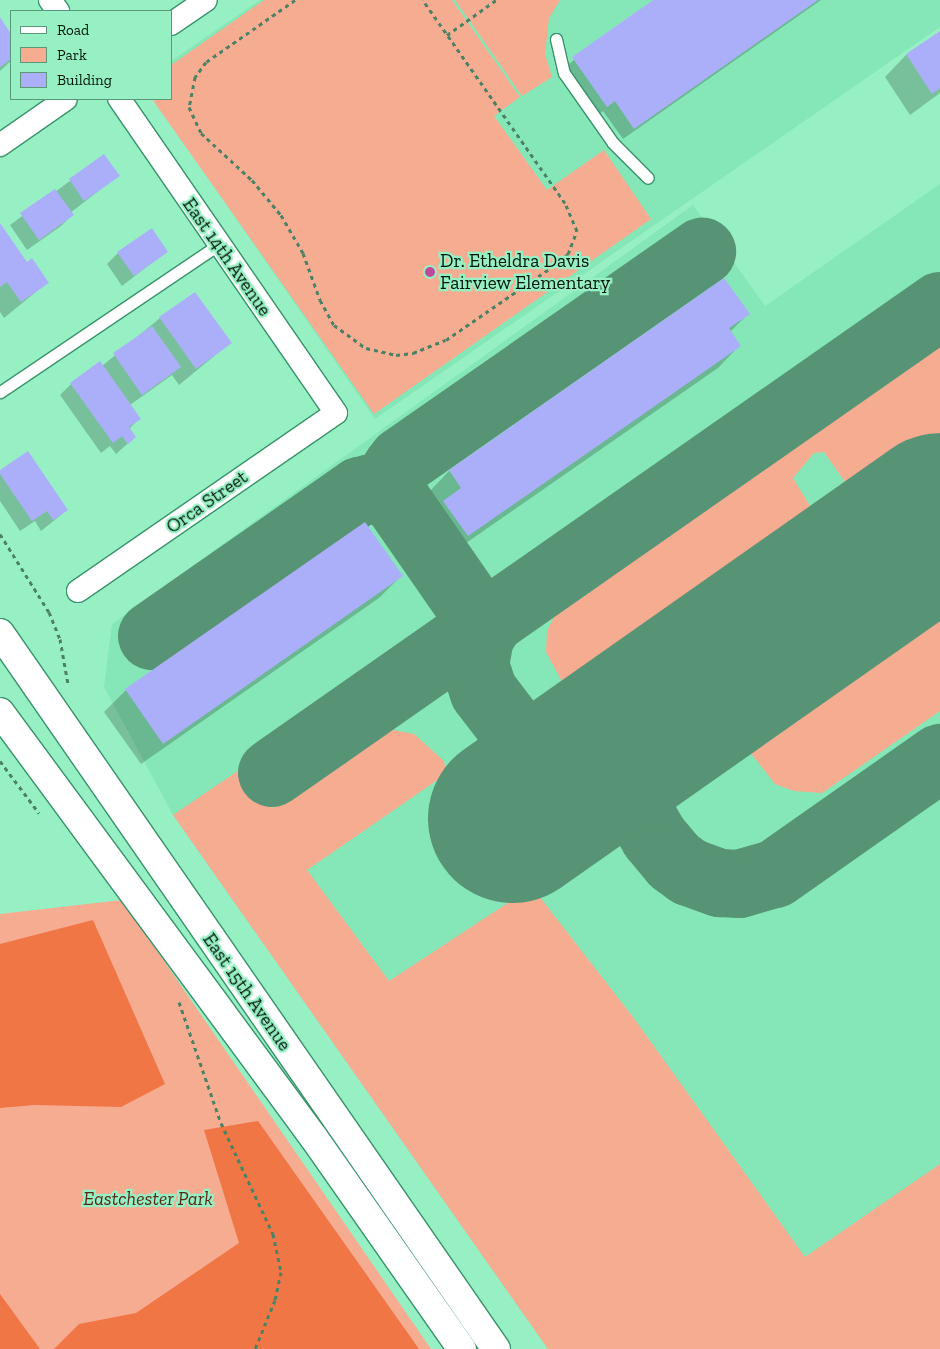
<!DOCTYPE html>
<html>
<head>
<meta charset="utf-8">
<style>
  body { margin:0 }
  #map { position:relative; width:940px; height:1349px; overflow:hidden; background:#97f0c4; font-family:"Zilla Slab",serif }
  div>[style] { position:absolute }
  [style*='--x'] { left:calc(var(--x)*1px); top:calc(var(--y)*1px); width:calc(var(--w)*1px); rotate:calc(var(--a)*1deg) }
  .built>* { inset:0; background:#85e7b7 }
  .green>* { inset:0; background:#f6ac91 }
  .forest>* { inset:0; background:#f07646 }
  .shadow>* { inset:0; background:#0003 }
  .taxiway>* { height:68px; margin:-34px; padding:0 34px; transform-origin:34px; border-radius:34px; background:#579475 }
  .runway>* { height:169px; margin:-84.5px; padding:0 84.5px; transform-origin:84.5px; border-radius:84.5px; background:#579475 }
  .building>* { inset:0; background:#abaffa }
  .path>* { height:3px; margin-top:-1.5px; transform-origin:0; background:repeating-linear-gradient(90deg,#4b8266 0 4px,transparent 0 8px) }
  .roads { filter:drop-shadow(1px 0 #38936b) drop-shadow(-1px 0 #38936b) drop-shadow(0 1px #38936b) drop-shadow(0 -1px #38936b) }
  .lane>* { height:11px; margin:-5.5px; padding:0 5.5px; transform-origin:5.5px; border-radius:5.5px; background:#fff }
  .street>* { height:22px; margin:-11px; padding:0 11px; transform-origin:11px; border-radius:11px; background:#fff }
  .secondary>* { height:28px; margin:-14px; padding:0 14px; transform-origin:14px; border-radius:14px; background:#fff }
  .dots>* { width:14px; height:14px; translate:-50% -50%; box-sizing:border-box; border:2px solid #97f0c4; border-radius:50% }
  span { translate:-50% -50%; white-space:nowrap; text-align:center; line-height:1.15; -webkit-text-stroke:4.5px #97f0c4; paint-order:stroke }
  .street-label { font-size:19px; color:#001509 }
  .poi-label { font-size:19px; color:#001509 }
  .left { translate:0 -50%; text-align:left }
  .park-label { font-size:19px; color:#582815; font-style:italic }
  .legend { position:absolute; left:10px; top:10px; width:162px; height:90px; box-sizing:border-box; background:#97f0c4; border:1px solid #5b9879; margin:0; padding:6px 9px; list-style:none; font-size:15px; color:#001509 }
  .legend li { display:flex; align-items:center; gap:10px; height:25px }
  .legend b { width:25px; border:1px solid #5b9879 }
</style>
</head>
<body>
<div id="map">
  <div class="built">
    <i style="clip-path:polygon(260px 0,653px 0,572px 57px,607px 106px,615px 101px,634px 128px,818px 0,940px 0,940px 27px,375px 419px,153px 99px,171px 99px,171px 61px)"></i>
    <i style="clip-path:polygon(940px 184px,940px 1349px,548px 1349px,173px 815px,104px 687px,112px 624px,693px 205px,765px 306px)"></i>
  </div>
  <div class="green">
    <i style="clip-path:polygon(264px 0,452px 0,520px 97px,494px 116px,547px 190px,604px 150px,651px 219px,374px 414px,152px 99px,171px 99px,171px 65px)"></i>
    <i style="clip-path:polygon(455px 0,560px 0,549px 18px,545px 54px,552px 77px,522px 96px)"></i>
    <i style="clip-path:polygon(940px 345px,940px 448px,866px 500px,857px 499px,824px 452px,814px 453px,793px 478px,822px 526px,587px 690px,574px 693px,564px 685px,546px 652px,547px 631px,554px 617px)"></i>
    <i style="clip-path:polygon(940px 581px,940px 711px,822px 793px,794px 791px,775px 784px,750px 752px,754px 718px,773px 700px)"></i>
    <i style="clip-path:polygon(393px 730px,414px 734px,444px 761px,446px 774px,307px 870px,389px 981px,532px 887px,633px 1017px,805px 1257px,940px 1164px,940px 1349px,548px 1349px,173px 815px,242px 768px,272px 808px,370px 739px)"></i>
    <i style="clip-path:polygon(122px 900px,431px 1349px,0 1349px,0 914px)"></i>
  </div>
  <div class="forest">
    <i style="clip-path:polygon(93px 920px,165px 1084px,121px 1107px,35px 1105px,0 1108px,0 944px)"></i>
    <i style="clip-path:polygon(258px 1121px,419px 1349px,54px 1349px,79px 1324px,136px 1313px,239px 1243px,204px 1130px)"></i>
    <i style="clip-path:polygon(0 1294px,40px 1349px,0 1349px)"></i>
  </div>
  <div class="shadow">
    <i style="clip-path:polygon(655px 0,821px 0,623px 139px,603px 111px,595px 117px,562px 69px)"></i>
    <i style="clip-path:polygon(0 19px,11px 36px,11px 61px,0 71px)"></i>
    <i style="clip-path:polygon(940px 32px,940px 93px,910px 115px,885px 77px,906px 55px)"></i>
    <i style="clip-path:polygon(104px 156px,118px 176px,70px 213px,72px 215px,61px 226px,27px 250px,10px 225px)"></i>
    <i style="clip-path:polygon(0 225px,27px 264px,48px 282px,4px 318px,0 312px)"></i>
    <i style="clip-path:polygon(167px 251px,122px 286px,107px 264px,118px 253px)"></i>
    <i style="clip-path:polygon(724px 279px,748px 314px,730px 332px,739px 346px,718px 368px,446px 557px,422px 523px,438px 508px,428px 493px,449px 471px)"></i>
    <i style="clip-path:polygon(160px 318px,230px 343px,179px 385px,172px 375px,130px 405px,139px 419px,129px 429px,135px 437px,116px 454px,110px 446px,101px 453px,60px 395px,71px 384px,102px 366px)"></i>
    <i style="clip-path:polygon(0 472px,67px 510px,41px 531px,35px 521px,20px 531px,0 501px)"></i>
    <i style="clip-path:polygon(364px 523px,401px 576px,379px 598px,141px 764px,104px 712px,126px 690px)"></i>
  </div>
  <div class="taxiway">
    <i style="--x:491;--y:620;--w:20;--a:123"></i>
    <i style="--x:480;--y:637;--w:28;--a:100"></i>
    <i style="--x:475;--y:665;--w:28;--a:72"></i>
    <i style="--x:484;--y:692;--w:43;--a:52.6"></i>
    <i style="--x:510;--y:726;--w:28;--a:35"></i>
    <i style="--x:533;--y:742;--w:37;--a:19"></i>
    <i style="--x:568;--y:754;--w:25;--a:-7"></i>
    <i style="--x:593;--y:751;--w:26;--a:-18"></i>
    <i style="--x:483;--y:625;--w:155;--a:-124.7"></i>
    <i style="--x:395;--y:498;--w:14;--a:-102"></i>
    <i style="--x:392;--y:484;--w:16;--a:-75"></i>
    <i style="--x:396;--y:469;--w:10;--a:-53"></i>
    <i style="--x:402;--y:461;--w:366;--a:-34.9"></i>
    <i style="--x:152;--y:636;--w:254;--a:-34.9"></i>
    <i style="--x:360;--y:491;--w:12;--a:-14"></i>
    <i style="--x:372;--y:488;--w:25;--a:23"></i>
    <i style="--x:655;--y:717;--w:45;--a:114.9"></i>
    <i style="--x:636;--y:758;--w:21;--a:95"></i>
    <i style="--x:634;--y:779;--w:30;--a:82"></i>
    <i style="--x:638;--y:809;--w:32;--a:60"></i>
    <i style="--x:654;--y:837;--w:31;--a:50"></i>
    <i style="--x:674;--y:861;--w:19;--a:36"></i>
    <i style="--x:689;--y:872;--w:33;--a:20"></i>
    <i style="--x:720;--y:883;--w:19;--a:3"></i>
    <i style="--x:739;--y:884;--w:37;--a:-16"></i>
    <i style="--x:775;--y:874;--w:202;--a:-35.1"></i>
    <i style="--x:272;--y:773;--w:815;--a:-34.96"></i>
  </div>
  <div class="runway">
    <i style="--x:512;--y:818;--w:523;--a:-35.12"></i>
  </div>
  <div class="building">
    <i style="clip-path:polygon(653px 0,818px 0,634px 129px,615px 101px,607px 107px,572px 57px)"></i>
    <i style="clip-path:polygon(0 17px,11px 34px,11px 59px,0 67px)"></i>
    <i style="clip-path:polygon(940px 31px,940px 88px,932px 94px,906px 54px)"></i>
    <i style="clip-path:polygon(104px 154px,120px 176px,84px 201px,69px 179px)"></i>
    <i style="clip-path:polygon(55px 189px,74px 215px,39px 240px,20px 213px)"></i>
    <i style="clip-path:polygon(0 223px,27px 262px,32px 258px,49px 283px,21px 302px,7px 282px,0 287px)"></i>
    <i style="clip-path:polygon(152px 228px,168px 252px,134px 276px,117px 252px)"></i>
    <i style="clip-path:polygon(724px 278px,750px 314px,729px 328px,741px 346px,468px 536px,443px 501px,461px 488px,449px 470px)"></i>
    <i style="clip-path:polygon(195px 292px,232px 343px,196px 369px,159px 317px)"></i>
    <i style="clip-path:polygon(152px 326px,181px 367px,142px 395px,113px 353px)"></i>
    <i style="clip-path:polygon(100px 361px,141px 419px,129px 427px,136px 437px,128px 444px,122px 436px,113px 443px,70px 383px)"></i>
    <i style="clip-path:polygon(28px 451px,68px 510px,53px 520px,47px 511px,32px 521px,0 474px,0 470px)"></i>
    <i style="clip-path:polygon(365px 522px,403px 576px,163px 744px,125px 689px)"></i>
  </div>
  <div class="path">
    <i style="--x:295;--y:0;--w:108;--a:145.1"></i>
    <i style="--x:206;--y:62;--w:19;--a:126"></i>
    <i style="--x:195;--y:77;--w:31;--a:101"></i>
    <i style="--x:189;--y:107;--w:29;--a:65"></i>
    <i style="--x:201;--y:133;--w:69;--a:42.7"></i>
    <i style="--x:252;--y:180;--w:45;--a:50.4"></i>
    <i style="--x:281;--y:215;--w:44;--a:59.9"></i>
    <i style="--x:303;--y:253;--w:50;--a:70.1"></i>
    <i style="--x:320;--y:300;--w:29;--a:61"></i>
    <i style="--x:334;--y:325;--w:39;--a:36"></i>
    <i style="--x:366;--y:348;--w:31;--a:13"></i>
    <i style="--x:396;--y:355;--w:17;--a:-7"></i>
    <i style="--x:413;--y:353;--w:35;--a:-22"></i>
    <i style="--x:446;--y:340;--w:137;--a:-34.6"></i>
    <i style="--x:559;--y:262;--w:12;--a:-42"></i>
    <i style="--x:568;--y:254;--w:25;--a:-69"></i>
    <i style="--x:577;--y:231;--w:30;--a:-113"></i>
    <i style="--x:565;--y:203;--w:248;--a:-125"></i>
    <i style="--x:447;--y:35;--w:60;--a:-35.5"></i>
    <i style="--x:0;--y:534;--w:92;--a:57.9"></i>
    <i style="--x:49;--y:612;--w:29;--a:68"></i>
    <i style="--x:60;--y:639;--w:46;--a:79.9"></i>
    <i style="--x:0;--y:761;--w:65;--a:53.1"></i>
    <i style="--x:179;--y:1002;--w:128;--a:70.9"></i>
    <i style="--x:221;--y:1123;--w:123;--a:64.9"></i>
    <i style="--x:273;--y:1234;--w:39;--a:78"></i>
    <i style="--x:281;--y:1272;--w:29;--a:102"></i>
    <i style="--x:275;--y:1300;--w:53;--a:112.2"></i>
  </div>
  <div class="roads">
    <div class="lane">
      <i style="--x:556;--y:39;--w:35;--a:77"></i>
      <i style="--x:564;--y:73;--w:85;--a:55"></i>
      <i style="--x:613;--y:143;--w:49;--a:45"></i>
      <i style="--x:0;--y:392;--w:263;--a:-34"></i>
    </div>
    <div class="street">
      <i style="--x:50;--y:0;--w:14;--a:54"></i>
      <i style="--x:171;--y:24;--w:42;--a:-34.4"></i>
      <i style="--x:0;--y:145;--w:80;--a:-34.9"></i>
      <i style="--x:78;--y:591;--w:313;--a:-34.6"></i>
      <i style="--x:336;--y:413;--w:382;--a:-124.6"></i>
    </div>
    <div class="secondary">
      <i style="--x:0;--y:633;--w:871;--a:55.29"></i>
      <i style="--x:0;--y:712;--w:529;--a:53.61"></i>
      <i style="--x:314;--y:1138;--w:258;--a:55"></i>
    </div>
  </div>
  <div class="dots">
    <i style="left:430px;top:272px;background:#c0489c"></i>
  </div>
  <div class="street-label">
    <span style="left:227px;top:257px;rotate:55deg">East 14th Avenue</span>
    <span style="left:207px;top:502px;rotate:-35deg">Orca Street</span>
    <span style="left:247px;top:992px;rotate:55deg">East 15th Avenue</span>
  </div>
  <div class="poi-label">
    <span class="left" style="left:440px;top:272px">Dr. Etheldra Davis<br>Fairview Elementary</span>
  </div>
  <div class="park-label">
    <span style="left:148px;top:1199px">Eastchester Park</span>
  </div>
  <ul class="legend">
  <li><b style="height:6px;background:#fff"></b>Road</li>
  <li><b style="height:14px;background:#f6ac91"></b>Park</li>
  <li><b style="height:14px;background:#abaffa"></b>Building</li>
  </ul>
</div>
</body>
</html>
